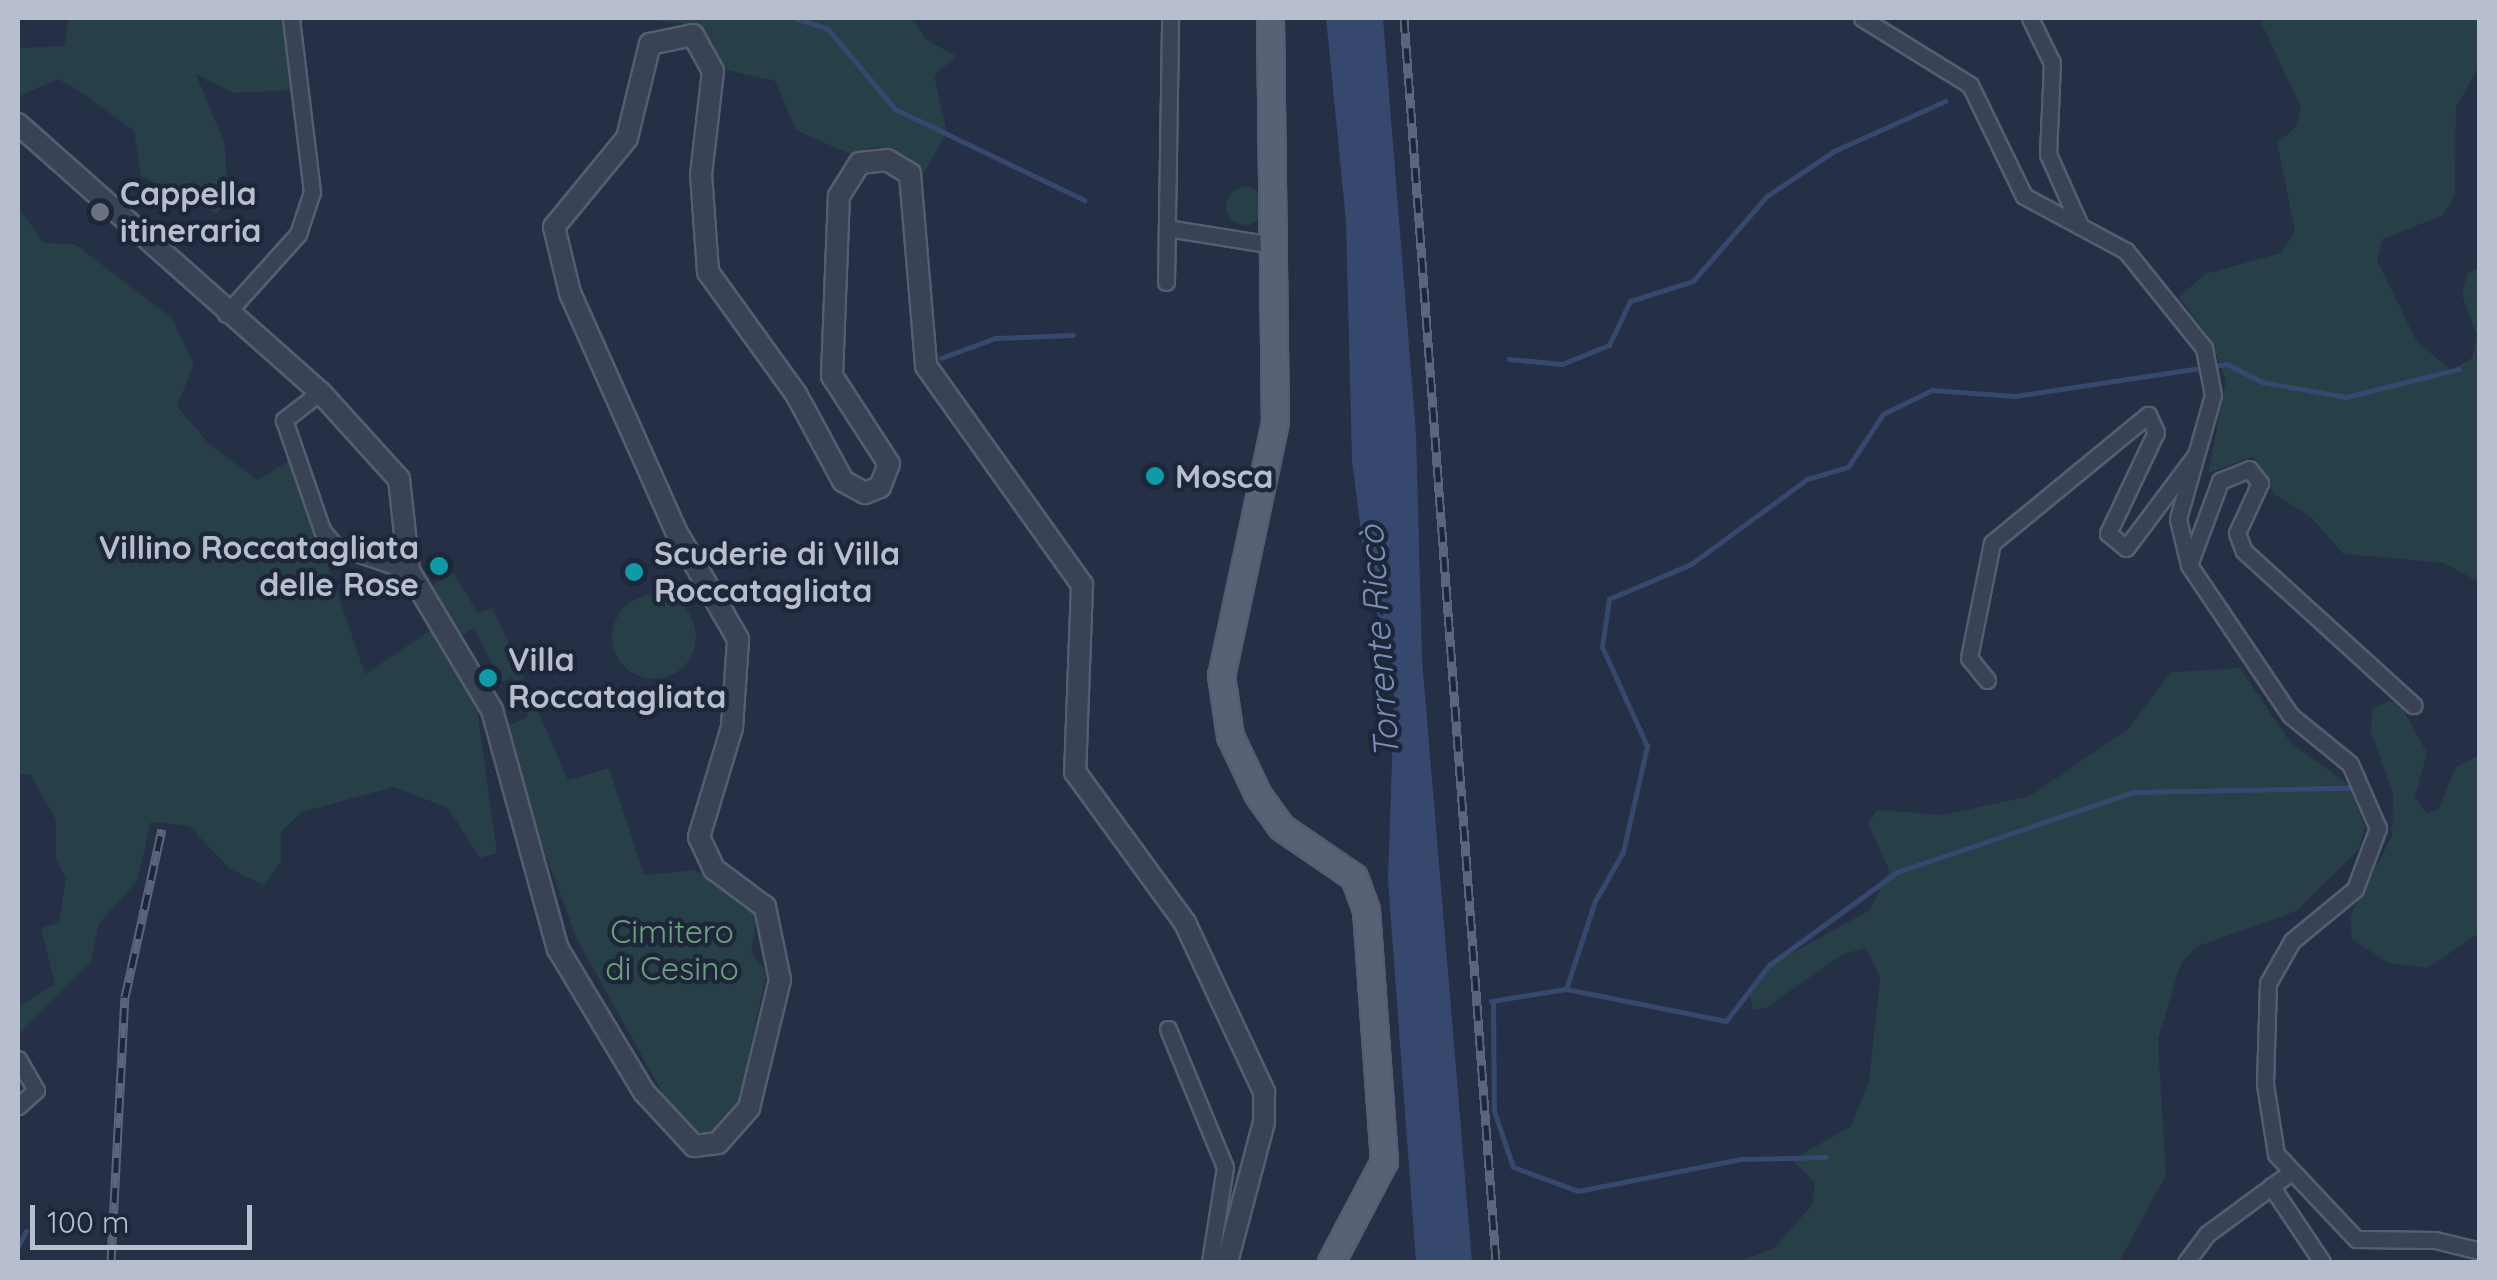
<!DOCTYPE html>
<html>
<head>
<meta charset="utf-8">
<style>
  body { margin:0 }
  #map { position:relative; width:2497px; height:1280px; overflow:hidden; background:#252f46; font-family:Quicksand,sans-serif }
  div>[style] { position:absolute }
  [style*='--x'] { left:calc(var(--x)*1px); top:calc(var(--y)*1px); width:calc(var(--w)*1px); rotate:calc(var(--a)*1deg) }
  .green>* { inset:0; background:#273f46 }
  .round { border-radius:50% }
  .water>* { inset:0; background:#37486e }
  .stream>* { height:5px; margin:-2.5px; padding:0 2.5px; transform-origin:2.5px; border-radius:2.5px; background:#37486e }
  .roads { filter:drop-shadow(2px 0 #555d6f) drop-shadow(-2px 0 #555d6f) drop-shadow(0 2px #555d6f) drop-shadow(0 -2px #555d6f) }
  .minor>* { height:15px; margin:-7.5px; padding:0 7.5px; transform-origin:7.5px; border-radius:7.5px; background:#3a4255 }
  .tertiary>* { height:20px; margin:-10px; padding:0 10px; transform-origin:10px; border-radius:10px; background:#3a4255 }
  .primary>* { height:25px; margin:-12.5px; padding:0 12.5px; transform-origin:12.5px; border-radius:12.5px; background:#586175 }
  .rail>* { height:9px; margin-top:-4.5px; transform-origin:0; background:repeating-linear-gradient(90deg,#1e273a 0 15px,#5b657c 0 30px); box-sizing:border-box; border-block:2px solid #5b657c }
  .dots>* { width:28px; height:28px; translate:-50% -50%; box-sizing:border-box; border:5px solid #1e273a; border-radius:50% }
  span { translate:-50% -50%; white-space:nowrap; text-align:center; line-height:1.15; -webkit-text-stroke:9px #1e273a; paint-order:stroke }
  .poi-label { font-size:32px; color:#b7bece; font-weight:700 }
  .left { translate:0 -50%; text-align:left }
  .right { translate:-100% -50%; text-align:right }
  .park-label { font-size:32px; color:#6ca17e }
  .water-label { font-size:35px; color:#7c8fb8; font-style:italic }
  .frame { position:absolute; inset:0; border:20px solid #b7bece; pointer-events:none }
  .scale { position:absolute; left:30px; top:1205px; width:222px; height:45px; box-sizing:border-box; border:5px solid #b7bece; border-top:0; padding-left:12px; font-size:30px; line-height:35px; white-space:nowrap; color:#b7bece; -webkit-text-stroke:8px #1e273a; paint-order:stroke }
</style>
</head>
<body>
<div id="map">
  <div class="green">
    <i style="clip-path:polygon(68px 18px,284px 18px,296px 90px,234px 93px,196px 74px,225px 145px,228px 200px,217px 214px,141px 176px,134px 131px,79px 91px,58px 79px,18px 97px,18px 48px,65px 46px)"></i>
    <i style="clip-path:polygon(633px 18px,913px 18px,925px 39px,956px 56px,934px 76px,947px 132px,921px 178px,898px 153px,874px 147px,854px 156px,796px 130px,775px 81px,726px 70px,696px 25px)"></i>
    <i style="clip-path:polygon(2259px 18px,2479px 18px,2479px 67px,2456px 107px,2455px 195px,2443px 215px,2383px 239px,2377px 260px,2417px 342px,2452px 370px,2472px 358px,2477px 336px,2462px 295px,2467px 273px,2479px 268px,2479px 582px,2444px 563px,2343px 554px,2311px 517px,2274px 494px,2253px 457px,2208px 473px,2226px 381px,2211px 340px,2179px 297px,2205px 274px,2281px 253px,2295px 231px,2277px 143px,2296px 127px,2301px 107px)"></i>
    <i class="round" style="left:1226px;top:187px;width:38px;height:38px"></i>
    <i style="clip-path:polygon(18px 207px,44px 243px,75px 244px,172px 318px,194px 364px,177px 406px,209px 444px,258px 480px,292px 459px,365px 674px,434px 628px,475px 694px,497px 853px,480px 858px,448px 808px,394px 787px,302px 812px,281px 832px,281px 862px,264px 885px,230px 869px,189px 826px,151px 822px,137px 881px,99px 924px,91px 962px,18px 1035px,18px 1007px,55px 984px,41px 928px,59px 923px,66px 877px,56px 860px,56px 820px,30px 774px,18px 775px)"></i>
    <i style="clip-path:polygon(453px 573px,478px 613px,493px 608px,568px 780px,609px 768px,644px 875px,694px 870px,758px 911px,751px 953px,767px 972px,737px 1108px,716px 1132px,694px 1133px,672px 1110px,577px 939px,499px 730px,528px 717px,513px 678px,501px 682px,474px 628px,453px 640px,423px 591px)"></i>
    <i class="round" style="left:612px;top:595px;width:84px;height:84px"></i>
    <i style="clip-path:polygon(2240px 668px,2290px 742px,2349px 785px,2365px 827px,2359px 849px,2296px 911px,2196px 947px,2181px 963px,2158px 1039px,2166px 1175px,2119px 1262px,1738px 1262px,1774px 1248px,1812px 1205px,1815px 1182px,1792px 1160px,1851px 1126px,1869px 1081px,1880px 978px,1866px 948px,1843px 954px,1766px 1008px,1754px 1010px,1747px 990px,1771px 965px,1870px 910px,1889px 870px,1868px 824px,1877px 810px,1942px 815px,2030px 796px,2129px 728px,2171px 672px)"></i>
    <i style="clip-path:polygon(2389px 701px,2400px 704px,2427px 753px,2415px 797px,2427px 814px,2438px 809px,2456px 767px,2479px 755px,2479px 933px,2428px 968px,2388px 963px,2352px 939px,2350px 916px,2392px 836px,2393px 793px,2371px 733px,2372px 709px)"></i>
  </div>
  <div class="water">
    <i style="clip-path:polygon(1326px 18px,1383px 18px,1416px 434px,1422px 659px,1472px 1262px,1416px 1262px,1388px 880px,1395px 672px,1367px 579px,1352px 460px,1346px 221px)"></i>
  </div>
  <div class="stream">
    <i style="--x:795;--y:18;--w:35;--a:18"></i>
    <i style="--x:828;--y:29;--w:104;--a:50.1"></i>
    <i style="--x:895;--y:109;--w:210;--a:25.7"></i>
    <i style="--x:941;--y:358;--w:58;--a:-20.3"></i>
    <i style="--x:995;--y:338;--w:78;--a:-2.2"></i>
    <i style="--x:1509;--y:359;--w:53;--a:5.4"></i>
    <i style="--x:1562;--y:364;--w:51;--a:-22"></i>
    <i style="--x:1609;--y:345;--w:49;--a:-64.5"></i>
    <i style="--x:1630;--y:301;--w:66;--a:-17.6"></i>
    <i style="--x:1693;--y:281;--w:113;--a:-49"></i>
    <i style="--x:1767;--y:196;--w:81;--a:-33.9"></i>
    <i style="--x:1834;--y:151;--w:122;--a:-24.2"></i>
    <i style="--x:1566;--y:989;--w:93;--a:-71.8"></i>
    <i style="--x:1595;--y:901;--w:56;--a:-60.3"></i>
    <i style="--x:1623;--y:852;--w:109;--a:-77.2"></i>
    <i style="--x:1647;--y:746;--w:109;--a:-114.4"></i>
    <i style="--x:1602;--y:647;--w:49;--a:-81.7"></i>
    <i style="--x:1609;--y:599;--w:89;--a:-23.1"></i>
    <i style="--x:1691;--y:564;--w:144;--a:-36.2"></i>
    <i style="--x:1807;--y:479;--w:43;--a:-16.3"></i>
    <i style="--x:1848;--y:467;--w:64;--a:-56.6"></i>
    <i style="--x:1883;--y:414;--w:55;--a:-26.1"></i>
    <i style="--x:1932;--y:390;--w:83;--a:4.1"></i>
    <i style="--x:2015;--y:396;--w:214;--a:-8.6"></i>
    <i style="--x:2227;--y:364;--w:39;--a:27"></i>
    <i style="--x:2262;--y:382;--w:85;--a:10.1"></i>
    <i style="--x:2346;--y:397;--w:116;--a:-13.9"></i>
    <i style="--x:1491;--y:1001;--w:76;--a:-9.1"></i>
    <i style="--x:1566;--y:989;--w:163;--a:11.3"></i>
    <i style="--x:1726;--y:1021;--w:71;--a:-52.5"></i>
    <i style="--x:1769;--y:965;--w:158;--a:-36"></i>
    <i style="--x:1897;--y:872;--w:249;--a:-18.7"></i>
    <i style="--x:2133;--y:792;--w:216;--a:-1.1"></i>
    <i style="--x:1493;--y:1001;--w:110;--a:89.5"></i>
    <i style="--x:1494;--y:1111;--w:59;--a:71.3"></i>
    <i style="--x:1513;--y:1167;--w:69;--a:20.3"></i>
    <i style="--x:1578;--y:1191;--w:166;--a:-11.1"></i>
    <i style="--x:1741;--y:1159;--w:85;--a:-1.3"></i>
    <i style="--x:18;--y:1246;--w:17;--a:-62"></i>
  </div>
  <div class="roads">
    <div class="minor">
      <i style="--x:1862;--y:18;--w:127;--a:31.8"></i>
      <i style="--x:1970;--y:85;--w:123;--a:64.1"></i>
      <i style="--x:2024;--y:196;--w:116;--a:28.3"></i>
      <i style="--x:2126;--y:251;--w:124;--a:51.2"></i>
      <i style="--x:2204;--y:348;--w:48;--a:79.2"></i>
      <i style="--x:2213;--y:395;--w:129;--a:105.8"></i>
      <i style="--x:2178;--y:519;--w:47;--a:76.6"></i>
      <i style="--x:2189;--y:565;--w:181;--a:56"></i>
      <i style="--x:2290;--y:715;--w:77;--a:39.2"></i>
      <i style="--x:2350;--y:764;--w:70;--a:66.4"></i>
      <i style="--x:2378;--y:828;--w:65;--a:110.7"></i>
      <i style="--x:2355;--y:889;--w:82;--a:140.5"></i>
      <i style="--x:2292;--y:941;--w:48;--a:119.7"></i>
      <i style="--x:2268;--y:983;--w:101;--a:91.7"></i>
      <i style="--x:2265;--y:1084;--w:71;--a:81.1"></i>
      <i style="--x:2276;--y:1154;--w:117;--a:46.7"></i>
      <i style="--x:2356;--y:1239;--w:79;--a:0.7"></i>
      <i style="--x:2435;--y:1240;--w:46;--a:13.7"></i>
      <i style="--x:2030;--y:18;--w:50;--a:63.9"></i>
      <i style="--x:2052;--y:63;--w:91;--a:92.5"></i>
      <i style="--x:2048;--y:154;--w:79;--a:66"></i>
      <i style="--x:1167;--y:228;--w:107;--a:9.1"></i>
      <i style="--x:1166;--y:282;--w:264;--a:-89.1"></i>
      <i style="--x:226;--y:314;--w:108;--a:-48"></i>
      <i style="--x:298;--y:234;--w:44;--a:-71.6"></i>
      <i style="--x:312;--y:192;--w:175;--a:-96.9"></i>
      <i style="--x:320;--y:392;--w:46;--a:142.1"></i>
      <i style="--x:284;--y:420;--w:116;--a:70.9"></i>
      <i style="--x:322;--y:530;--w:19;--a:51"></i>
      <i style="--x:334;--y:545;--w:79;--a:19.1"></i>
      <i style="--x:2189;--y:565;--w:90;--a:-69.7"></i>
      <i style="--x:2220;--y:481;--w:31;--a:-22"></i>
      <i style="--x:2249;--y:469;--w:18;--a:52"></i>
      <i style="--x:2260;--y:483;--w:55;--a:114.7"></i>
      <i style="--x:2237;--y:533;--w:19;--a:69"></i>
      <i style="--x:2244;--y:551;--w:229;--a:42.3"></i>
      <i style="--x:1987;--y:680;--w:28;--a:-129"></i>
      <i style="--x:1969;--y:658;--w:117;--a:-78.7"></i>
      <i style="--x:1992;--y:543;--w:202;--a:-39.4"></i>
      <i style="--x:2148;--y:415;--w:19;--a:65"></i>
      <i style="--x:2156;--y:432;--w:112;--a:115.4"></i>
      <i style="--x:2108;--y:533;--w:23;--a:40"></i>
      <i style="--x:2126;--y:548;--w:115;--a:-53.1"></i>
      <i style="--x:1168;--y:1029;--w:149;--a:67.6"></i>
      <i style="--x:1225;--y:1167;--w:96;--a:99"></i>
      <i style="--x:18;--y:1059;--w:36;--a:60"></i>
      <i style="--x:36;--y:1090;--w:24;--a:138"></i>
      <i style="--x:2271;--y:1186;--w:92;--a:56.1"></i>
      <i style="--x:2186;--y:1262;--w:35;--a:-53"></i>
      <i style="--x:2207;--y:1234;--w:99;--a:-36.4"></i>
    </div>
    <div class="tertiary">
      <i style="--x:18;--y:124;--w:404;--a:41.6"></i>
      <i style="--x:320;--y:392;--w:118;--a:47.8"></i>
      <i style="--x:399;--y:479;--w:93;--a:83.8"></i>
      <i style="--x:409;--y:571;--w:162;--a:59.2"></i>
      <i style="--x:492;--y:710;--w:248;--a:74.6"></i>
      <i style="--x:558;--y:949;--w:167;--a:59"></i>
      <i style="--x:644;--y:1092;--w:74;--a:47.2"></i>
      <i style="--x:694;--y:1146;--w:24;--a:-7"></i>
      <i style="--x:718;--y:1143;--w:47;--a:-48.5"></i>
      <i style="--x:749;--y:1108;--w:132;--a:-76.4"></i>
      <i style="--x:780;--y:980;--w:75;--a:-101.6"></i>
      <i style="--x:765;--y:907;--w:64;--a:-143.3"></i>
      <i style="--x:714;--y:869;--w:35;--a:-115"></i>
      <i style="--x:699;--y:837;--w:114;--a:-73.2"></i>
      <i style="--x:732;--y:728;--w:89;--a:-86.1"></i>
      <i style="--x:738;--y:639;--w:125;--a:-119.9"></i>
      <i style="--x:676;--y:531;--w:261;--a:-114"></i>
      <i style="--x:570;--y:293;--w:68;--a:-103.6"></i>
      <i style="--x:554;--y:227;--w:115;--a:-50.6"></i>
      <i style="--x:627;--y:138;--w:97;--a:-76.3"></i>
      <i style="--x:650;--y:44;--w:44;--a:-11.8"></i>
      <i style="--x:693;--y:35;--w:41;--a:60.9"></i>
      <i style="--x:713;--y:71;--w:104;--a:96.6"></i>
      <i style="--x:701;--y:174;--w:98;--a:85.9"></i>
      <i style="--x:708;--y:272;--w:150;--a:54.2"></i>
      <i style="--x:796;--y:394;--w:99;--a:61.6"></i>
      <i style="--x:843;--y:481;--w:25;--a:29"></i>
      <i style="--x:865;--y:493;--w:16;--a:-22"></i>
      <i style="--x:880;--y:487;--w:25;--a:-69"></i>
      <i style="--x:889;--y:464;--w:105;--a:-122.9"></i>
      <i style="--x:832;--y:376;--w:180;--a:-87.8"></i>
      <i style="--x:839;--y:196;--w:39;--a:-58"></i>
      <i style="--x:860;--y:163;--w:27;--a:-6"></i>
      <i style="--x:887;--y:160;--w:27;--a:31"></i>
      <i style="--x:910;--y:174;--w:193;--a:85.2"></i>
      <i style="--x:926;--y:366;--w:269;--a:54.5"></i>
      <i style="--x:1082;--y:585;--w:187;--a:92.1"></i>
      <i style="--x:1075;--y:772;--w:187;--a:53.9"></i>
      <i style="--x:1185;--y:923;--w:187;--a:64.9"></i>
      <i style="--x:1264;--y:1092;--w:30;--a:90"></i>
      <i style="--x:1264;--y:1122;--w:145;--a:104.8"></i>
    </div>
    <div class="primary">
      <i style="--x:1270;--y:18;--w:404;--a:89.3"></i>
      <i style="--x:1275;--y:422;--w:259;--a:102"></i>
      <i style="--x:1221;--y:675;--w:62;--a:81.6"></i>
      <i style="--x:1230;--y:736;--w:65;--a:64.6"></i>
      <i style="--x:1258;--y:795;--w:39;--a:54"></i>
      <i style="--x:1281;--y:827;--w:88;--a:34.4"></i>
      <i style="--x:1354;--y:877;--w:35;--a:70"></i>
      <i style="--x:1366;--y:910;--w:252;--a:85.9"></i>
      <i style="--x:1384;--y:1161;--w:114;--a:117.7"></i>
    </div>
  </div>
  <div class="rail">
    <i style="--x:1404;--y:18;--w:1247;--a:85.77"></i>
    <i style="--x:111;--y:1262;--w:265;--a:-87"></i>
    <i style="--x:125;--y:997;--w:172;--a:-77.6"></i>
  </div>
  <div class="dots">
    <i style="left:100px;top:212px;background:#6b7280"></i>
    <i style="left:1155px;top:476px;background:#0f9aa8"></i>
    <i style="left:439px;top:566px;background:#0f9aa8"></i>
    <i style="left:634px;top:572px;background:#0f9aa8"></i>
    <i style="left:488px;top:678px;background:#0f9aa8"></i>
  </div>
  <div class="poi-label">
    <span class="left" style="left:120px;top:212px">Cappella<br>itineraria</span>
    <span class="left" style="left:1175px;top:476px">Mosca</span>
    <span class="right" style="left:419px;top:566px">Villino Roccatagliata<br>delle Rose</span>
    <span class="left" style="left:654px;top:572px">Scuderie di Villa<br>Roccatagliata</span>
    <span class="left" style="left:508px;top:678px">Villa<br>Roccatagliata</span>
  </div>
  <div class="park-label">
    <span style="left:672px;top:950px">Cimitero<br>di Cesino</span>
  </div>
  <div class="water-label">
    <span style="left:1378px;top:642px;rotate:-94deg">Torrente Riccò</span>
  </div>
  <div class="frame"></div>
  <div class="scale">100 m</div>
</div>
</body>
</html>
